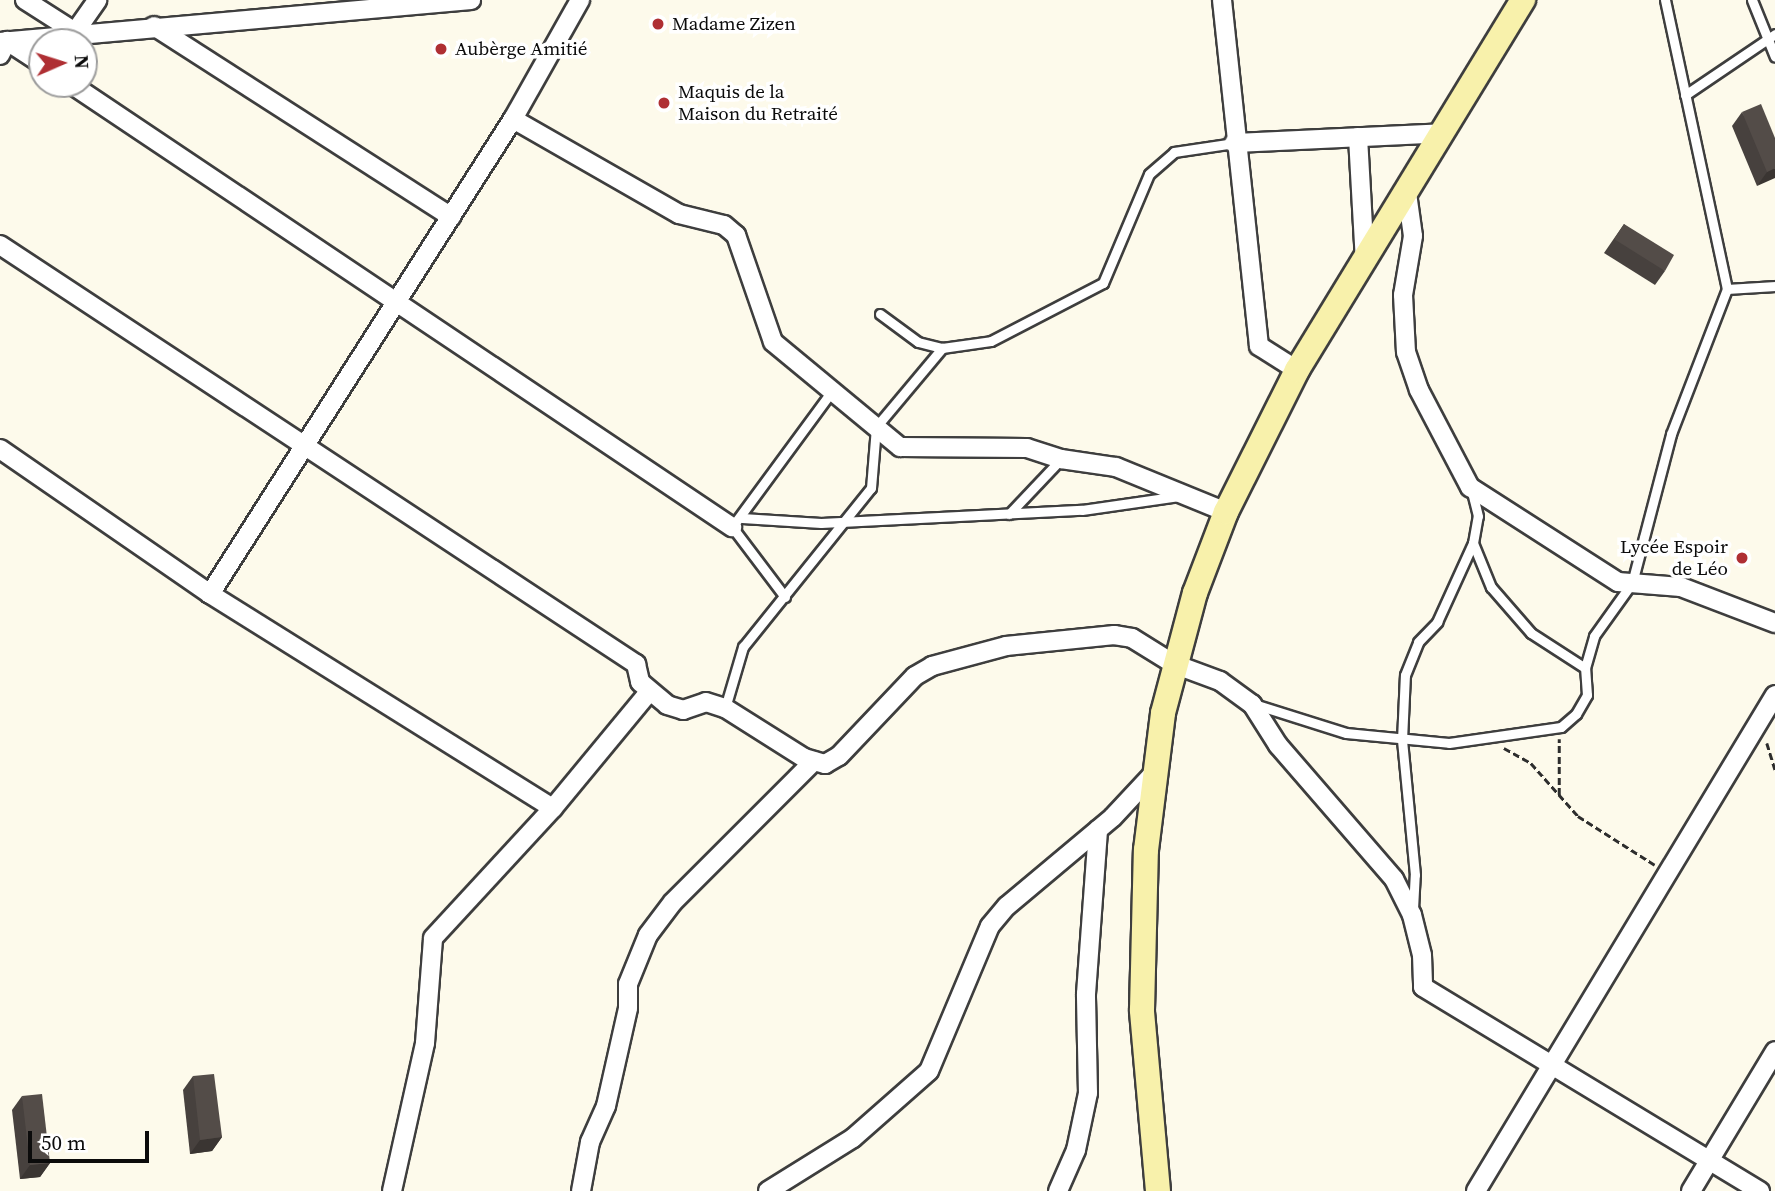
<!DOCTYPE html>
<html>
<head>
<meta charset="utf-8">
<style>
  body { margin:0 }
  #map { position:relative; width:1775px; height:1191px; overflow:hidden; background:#fdfaeb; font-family:"Source Serif 4",serif }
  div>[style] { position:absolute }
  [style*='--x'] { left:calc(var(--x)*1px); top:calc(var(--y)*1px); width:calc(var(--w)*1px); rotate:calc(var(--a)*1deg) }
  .path>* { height:2.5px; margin-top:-1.25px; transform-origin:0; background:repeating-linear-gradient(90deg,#2d2d2d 0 7px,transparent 0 10.5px) }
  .roads { filter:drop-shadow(2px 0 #3e3e3e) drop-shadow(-2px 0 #3e3e3e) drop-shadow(0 2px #3e3e3e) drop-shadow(0 -2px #3e3e3e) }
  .lane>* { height:9px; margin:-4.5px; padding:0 4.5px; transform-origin:4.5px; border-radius:4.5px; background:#fff }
  .street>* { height:18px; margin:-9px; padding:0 9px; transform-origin:9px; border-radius:9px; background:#fff }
  .secondary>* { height:24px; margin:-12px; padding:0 12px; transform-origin:12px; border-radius:12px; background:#f8f1ab }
  .wall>* { inset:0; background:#47413e }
  .shaded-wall>* { inset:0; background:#3a3532 }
  .building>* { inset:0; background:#534c48 }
  .dots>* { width:19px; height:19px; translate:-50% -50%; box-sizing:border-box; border:4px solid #fff; border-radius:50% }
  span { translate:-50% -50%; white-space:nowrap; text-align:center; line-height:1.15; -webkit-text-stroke:7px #fff; paint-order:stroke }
  .poi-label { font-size:19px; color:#0b0b0b }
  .left { translate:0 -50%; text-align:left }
  .right { translate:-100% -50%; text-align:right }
  .north { position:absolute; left:28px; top:28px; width:70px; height:70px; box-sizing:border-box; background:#fff; border:2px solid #9d9d9d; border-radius:50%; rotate:87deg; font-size:19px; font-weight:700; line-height:28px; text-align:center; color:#0b0b0b }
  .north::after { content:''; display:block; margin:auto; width:24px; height:32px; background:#af2f33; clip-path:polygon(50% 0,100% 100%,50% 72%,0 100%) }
  .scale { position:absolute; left:28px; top:1131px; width:121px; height:32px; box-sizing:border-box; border:4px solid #0b0b0b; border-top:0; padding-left:9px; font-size:21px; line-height:24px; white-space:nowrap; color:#0b0b0b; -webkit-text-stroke:5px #fff; paint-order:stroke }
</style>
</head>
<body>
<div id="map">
  <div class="path">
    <i style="--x:1767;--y:743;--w:28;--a:73"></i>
    <i style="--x:1504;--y:748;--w:31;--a:29"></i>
    <i style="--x:1531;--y:763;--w:71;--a:48.4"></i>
    <i style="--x:1578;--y:816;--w:91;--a:32.5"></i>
    <i style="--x:1559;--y:795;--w:56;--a:-90"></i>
  </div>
  <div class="roads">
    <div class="lane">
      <i style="--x:1752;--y:0;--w:61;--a:68"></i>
      <i style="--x:1685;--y:95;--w:109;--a:-34.1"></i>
      <i style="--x:1727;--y:289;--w:48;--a:-3.6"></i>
      <i style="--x:880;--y:314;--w:47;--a:36.4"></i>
      <i style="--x:918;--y:342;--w:25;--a:14"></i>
      <i style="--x:942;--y:348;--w:49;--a:-8.1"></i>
      <i style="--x:991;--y:341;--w:126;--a:-27.4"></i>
      <i style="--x:1103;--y:283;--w:118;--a:-67.1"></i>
      <i style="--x:1149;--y:174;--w:33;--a:-41"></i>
      <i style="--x:1174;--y:152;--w:61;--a:-8.5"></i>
      <i style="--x:1009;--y:514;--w:76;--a:-46.6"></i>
      <i style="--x:742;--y:518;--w:79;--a:3.6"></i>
      <i style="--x:821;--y:523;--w:261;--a:-2.9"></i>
      <i style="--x:1082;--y:510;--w:98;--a:-8.2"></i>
      <i style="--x:1473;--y:543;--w:48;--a:67.8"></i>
      <i style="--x:1491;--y:587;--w:61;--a:49"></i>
      <i style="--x:1531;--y:633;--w:64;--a:32.9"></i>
      <i style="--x:785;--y:597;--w:88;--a:-127.1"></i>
      <i style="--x:732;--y:527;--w:169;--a:-53.7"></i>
      <i style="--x:1254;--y:704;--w:96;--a:17.5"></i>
      <i style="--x:1346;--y:733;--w:103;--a:5.5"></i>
      <i style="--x:1449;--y:743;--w:113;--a:-8.1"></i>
      <i style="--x:1561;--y:727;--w:20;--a:-41"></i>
      <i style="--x:1576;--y:714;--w:22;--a:-60"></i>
      <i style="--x:1587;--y:695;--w:27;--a:-94"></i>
      <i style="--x:1585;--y:668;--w:33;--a:-74"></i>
      <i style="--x:1594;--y:636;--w:65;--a:-54.4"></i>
      <i style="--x:1632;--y:583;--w:154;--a:-75.3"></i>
      <i style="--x:1671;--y:434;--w:155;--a:-68.9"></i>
      <i style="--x:1727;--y:289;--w:296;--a:-102.1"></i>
      <i style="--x:725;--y:708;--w:64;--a:-73.6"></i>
      <i style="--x:743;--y:647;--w:204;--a:-51.2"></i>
      <i style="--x:871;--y:488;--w:61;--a:-85.3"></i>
      <i style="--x:876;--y:427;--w:103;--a:-50.1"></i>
      <i style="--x:1413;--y:909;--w:34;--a:-87"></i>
      <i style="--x:1415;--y:875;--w:136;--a:-95.5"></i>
      <i style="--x:1402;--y:740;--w:65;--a:-87.4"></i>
      <i style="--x:1405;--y:675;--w:35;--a:-68"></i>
      <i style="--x:1418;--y:642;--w:28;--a:-46"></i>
      <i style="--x:1437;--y:622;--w:87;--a:-65.5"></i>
      <i style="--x:1473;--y:543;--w:27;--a:-80"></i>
      <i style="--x:1478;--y:516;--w:29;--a:-104"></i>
    </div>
    <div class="street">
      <i style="--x:25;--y:0;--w:59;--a:32.6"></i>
      <i style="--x:75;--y:32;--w:39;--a:-55"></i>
      <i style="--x:1222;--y:0;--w:348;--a:83.9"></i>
      <i style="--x:1259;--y:346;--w:45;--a:32.3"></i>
      <i style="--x:154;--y:26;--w:353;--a:32.7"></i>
      <i style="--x:0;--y:42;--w:473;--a:-5.1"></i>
      <i style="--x:0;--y:55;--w:16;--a:-63"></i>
      <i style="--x:7;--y:41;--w:42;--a:33.3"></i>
      <i style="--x:71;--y:84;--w:796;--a:33.83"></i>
      <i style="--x:513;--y:119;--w:191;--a:29.8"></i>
      <i style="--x:679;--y:214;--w:46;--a:13.7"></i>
      <i style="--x:724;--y:225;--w:16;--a:40"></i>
      <i style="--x:736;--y:235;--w:113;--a:70.9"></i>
      <i style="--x:773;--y:342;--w:165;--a:39.6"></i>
      <i style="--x:900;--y:447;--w:127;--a:0.5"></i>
      <i style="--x:1027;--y:448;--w:36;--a:18"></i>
      <i style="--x:1061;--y:459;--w:56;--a:8.3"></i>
      <i style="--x:1116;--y:467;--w:119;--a:22.2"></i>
      <i style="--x:1358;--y:137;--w:124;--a:86.8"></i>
      <i style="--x:1234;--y:143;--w:210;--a:-2.7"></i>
      <i style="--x:1407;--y:193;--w:43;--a:82.1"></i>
      <i style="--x:1413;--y:236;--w:60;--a:99.6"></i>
      <i style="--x:1403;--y:295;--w:57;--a:87"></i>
      <i style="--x:1406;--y:352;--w:40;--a:71.1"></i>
      <i style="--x:1419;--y:390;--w:110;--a:62.3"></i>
      <i style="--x:1470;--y:487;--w:176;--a:32.7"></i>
      <i style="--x:1618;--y:582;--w:63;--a:4.5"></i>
      <i style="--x:1681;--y:587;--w:101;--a:21"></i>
      <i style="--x:0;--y:245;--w:762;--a:33.38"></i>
      <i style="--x:636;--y:664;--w:18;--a:77"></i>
      <i style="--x:640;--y:682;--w:35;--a:40"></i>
      <i style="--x:667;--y:705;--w:17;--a:17"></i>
      <i style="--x:683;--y:710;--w:24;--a:-19"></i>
      <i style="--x:706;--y:702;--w:20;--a:18"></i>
      <i style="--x:725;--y:708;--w:93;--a:32.3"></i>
      <i style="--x:804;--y:758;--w:22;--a:16"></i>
      <i style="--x:825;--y:764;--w:16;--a:-30"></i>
      <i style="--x:839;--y:756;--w:110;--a:-46.5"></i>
      <i style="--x:915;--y:676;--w:20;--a:-30"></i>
      <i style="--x:932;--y:666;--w:77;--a:-15.1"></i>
      <i style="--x:1006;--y:646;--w:109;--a:-5.8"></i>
      <i style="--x:1114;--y:635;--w:18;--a:9"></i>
      <i style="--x:1132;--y:638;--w:49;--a:31.8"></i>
      <i style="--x:1174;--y:664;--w:49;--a:20.3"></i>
      <i style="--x:1220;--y:681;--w:39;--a:36"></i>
      <i style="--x:1252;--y:704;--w:49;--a:57.6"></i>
      <i style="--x:1278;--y:745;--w:177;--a:49.1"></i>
      <i style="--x:1394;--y:879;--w:40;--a:63.4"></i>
      <i style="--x:1412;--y:915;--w:41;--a:76"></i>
      <i style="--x:1422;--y:955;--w:32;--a:88"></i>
      <i style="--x:1423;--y:987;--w:394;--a:31.2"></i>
      <i style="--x:0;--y:449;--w:255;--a:34.6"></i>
      <i style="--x:210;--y:594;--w:404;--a:32"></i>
      <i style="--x:210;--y:594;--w:563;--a:-57.47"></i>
      <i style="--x:513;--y:119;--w:137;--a:-60.6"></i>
      <i style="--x:392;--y:1191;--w:152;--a:-77.4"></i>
      <i style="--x:425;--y:1043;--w:105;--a:-85.6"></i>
      <i style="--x:433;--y:938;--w:177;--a:-47.3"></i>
      <i style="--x:553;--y:808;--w:149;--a:-50.4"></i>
      <i style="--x:581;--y:1191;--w:50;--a:-79.6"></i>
      <i style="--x:590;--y:1142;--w:39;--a:-66"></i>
      <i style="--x:606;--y:1106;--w:100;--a:-77.3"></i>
      <i style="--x:628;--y:1008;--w:24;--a:-90"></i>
      <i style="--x:628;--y:984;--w:53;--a:-67.8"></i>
      <i style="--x:648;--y:935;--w:41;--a:-52.9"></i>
      <i style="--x:673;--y:902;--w:199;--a:-45"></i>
      <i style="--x:768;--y:1191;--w:100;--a:-31.9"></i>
      <i style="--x:853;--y:1138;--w:101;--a:-41.4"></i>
      <i style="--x:929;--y:1071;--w:157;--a:-67.2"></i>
      <i style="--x:990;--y:926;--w:26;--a:-50"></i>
      <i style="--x:1007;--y:906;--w:138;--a:-40"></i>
      <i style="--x:1113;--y:817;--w:59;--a:-47.1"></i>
      <i style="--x:1058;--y:1191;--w:45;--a:-66.3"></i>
      <i style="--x:1076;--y:1150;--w:58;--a:-78.1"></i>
      <i style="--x:1088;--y:1093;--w:99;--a:-91.2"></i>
      <i style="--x:1086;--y:994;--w:165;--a:-85.8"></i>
      <i style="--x:1476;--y:1191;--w:579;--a:-58.92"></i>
      <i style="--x:1691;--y:1191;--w:163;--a:-59"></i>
    </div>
    <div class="secondary">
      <i style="--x:1158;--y:1191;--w:182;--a:-95.1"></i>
      <i style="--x:1142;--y:1010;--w:160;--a:-88.6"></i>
      <i style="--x:1146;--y:850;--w:138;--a:-82.9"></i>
      <i style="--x:1163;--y:713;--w:124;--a:-75.1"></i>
      <i style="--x:1195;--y:593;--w:87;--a:-69.1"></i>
      <i style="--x:1226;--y:512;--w:159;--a:-63.4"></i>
      <i style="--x:1297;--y:370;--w:434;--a:-58.6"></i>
    </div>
  </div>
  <div class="wall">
    <i style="clip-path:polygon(1742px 112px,1775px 168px,1757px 186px,1732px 126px)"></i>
    <i style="clip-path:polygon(1624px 224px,1665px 271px,1655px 285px,1604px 253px)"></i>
    <i style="clip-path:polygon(193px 1076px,222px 1137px,212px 1151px,190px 1154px,183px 1090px)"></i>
    <i style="clip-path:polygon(22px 1096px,50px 1163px,40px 1177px,20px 1179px,12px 1110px)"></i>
  </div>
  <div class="shaded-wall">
    <i style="clip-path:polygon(1775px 168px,1775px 178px,1757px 186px,1767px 172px)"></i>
    <i style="clip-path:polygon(222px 1137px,212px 1151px,190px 1154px,200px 1140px)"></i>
    <i style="clip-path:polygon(50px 1163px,40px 1177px,20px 1179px,30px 1165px)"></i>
  </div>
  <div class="building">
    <i style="clip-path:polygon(1761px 104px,1775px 138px,1775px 168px,1767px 172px,1742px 112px)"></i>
    <i style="clip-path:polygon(1624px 224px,1674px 255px,1665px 271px,1614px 239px)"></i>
    <i style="clip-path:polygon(214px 1074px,222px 1137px,200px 1140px,193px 1076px)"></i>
    <i style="clip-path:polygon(42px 1094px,50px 1163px,30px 1165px,22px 1096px)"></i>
  </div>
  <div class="dots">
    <i style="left:658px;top:24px;background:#af2f33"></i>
    <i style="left:441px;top:49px;background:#af2f33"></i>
    <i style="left:664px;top:103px;background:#af2f33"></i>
    <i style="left:1742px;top:558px;background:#af2f33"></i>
  </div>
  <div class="poi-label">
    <span class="left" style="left:672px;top:24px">Madame Zizen</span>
    <span class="left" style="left:455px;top:49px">Aubèrge Amitié</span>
    <span class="left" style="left:678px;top:103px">Maquis de la<br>Maison du Retraité</span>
    <span class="right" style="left:1728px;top:558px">Lycée Espoir<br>de Léo</span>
  </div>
  <div class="north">N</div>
  <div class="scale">50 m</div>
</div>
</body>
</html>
